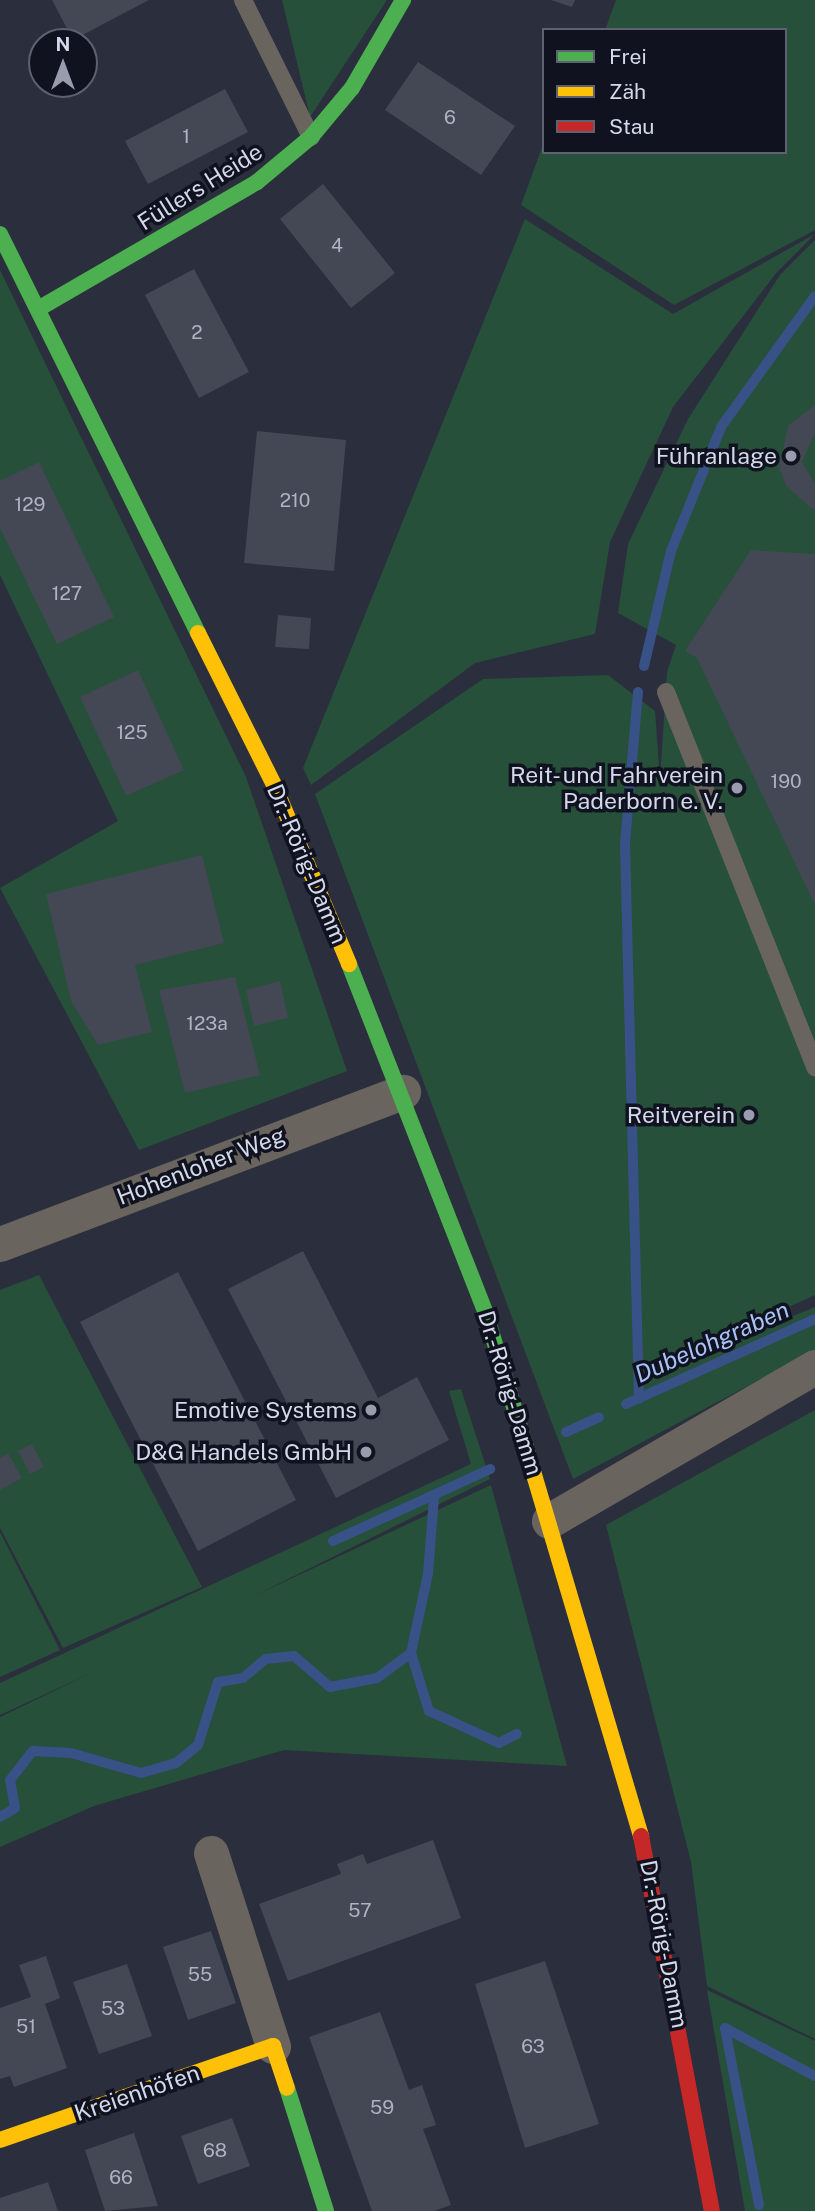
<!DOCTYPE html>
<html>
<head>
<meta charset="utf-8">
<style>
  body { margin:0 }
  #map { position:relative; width:815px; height:2211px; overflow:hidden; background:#2b2e3d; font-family:"Public Sans",sans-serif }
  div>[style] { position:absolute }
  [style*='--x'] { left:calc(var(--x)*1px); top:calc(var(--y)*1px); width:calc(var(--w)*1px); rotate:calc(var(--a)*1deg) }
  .green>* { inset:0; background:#26503a }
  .stream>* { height:10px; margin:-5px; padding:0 5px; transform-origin:5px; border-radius:5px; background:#385187 }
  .building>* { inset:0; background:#444754 }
  .lane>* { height:18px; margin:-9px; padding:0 9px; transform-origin:9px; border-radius:9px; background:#6a645f }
  .street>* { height:35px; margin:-17.5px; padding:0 17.5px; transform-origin:17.5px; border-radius:17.5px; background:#6a645f }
  .fast>* { height:16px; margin:-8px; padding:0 8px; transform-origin:8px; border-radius:8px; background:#4caf50 }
  .slow>* { height:16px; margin:-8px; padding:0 8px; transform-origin:8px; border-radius:8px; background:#ffc107 }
  .jam>* { height:16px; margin:-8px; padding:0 8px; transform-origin:8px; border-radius:8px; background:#c62828 }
  .dots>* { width:19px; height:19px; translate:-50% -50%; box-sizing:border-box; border:4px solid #10131f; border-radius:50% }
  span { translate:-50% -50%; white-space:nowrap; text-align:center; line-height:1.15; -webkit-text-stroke:7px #10131f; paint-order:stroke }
  .number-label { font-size:19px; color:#afb4c4 }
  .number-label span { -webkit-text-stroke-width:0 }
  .street-label { font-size:23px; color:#d3d8ea }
  .poi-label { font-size:23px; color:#d3d8ea }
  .right { translate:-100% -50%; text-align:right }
  .water-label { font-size:24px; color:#a8c2f6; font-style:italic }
  .legend { position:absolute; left:542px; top:28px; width:245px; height:126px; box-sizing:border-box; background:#10131f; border:2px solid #5e6270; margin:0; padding:9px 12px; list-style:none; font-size:21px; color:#d3d8ea }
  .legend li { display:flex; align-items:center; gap:14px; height:35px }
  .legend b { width:35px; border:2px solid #5e6270 }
  .north { position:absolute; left:28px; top:28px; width:70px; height:70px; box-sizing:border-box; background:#10131f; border:2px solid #5e6270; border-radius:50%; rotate:0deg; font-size:19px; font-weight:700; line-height:28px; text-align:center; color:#d3d8ea }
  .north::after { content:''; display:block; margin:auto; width:24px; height:32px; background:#989cad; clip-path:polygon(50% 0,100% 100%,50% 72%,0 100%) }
</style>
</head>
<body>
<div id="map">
  <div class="green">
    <i style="clip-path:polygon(282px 0,387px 0,310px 117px)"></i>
    <i style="clip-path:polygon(616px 0,815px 0,815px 230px,674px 305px,521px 205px,544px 142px,544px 152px,785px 152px,785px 30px,605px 30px)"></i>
    <i style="clip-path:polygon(525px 219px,673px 314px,815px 234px,777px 272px,673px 407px,610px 542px,595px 634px,475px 663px,311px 785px,303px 768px)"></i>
    <i style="clip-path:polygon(815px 240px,815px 1295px,693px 1350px,694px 1356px,815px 1307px,815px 1350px,573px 1479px,315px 794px,483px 679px,608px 675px,655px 711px,660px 779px,667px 672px,676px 645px,618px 613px,628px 544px,688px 419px,780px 275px)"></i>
    <i style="clip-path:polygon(0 270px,246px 777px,347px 1071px,139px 1150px,0 888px,118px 821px,0 575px)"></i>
    <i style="clip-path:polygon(39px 1275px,202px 1587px,63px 1648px,0 1528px,0 1290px)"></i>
    <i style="clip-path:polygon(461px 1389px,490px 1479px,252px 1597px,491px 1485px,567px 1766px,284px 1750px,94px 1806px,0 1847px,0 1717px,89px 1674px,0 1715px,0 1683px,471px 1464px,449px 1391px)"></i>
    <i style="clip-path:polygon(815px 1410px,815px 2039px,707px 1986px,691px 1862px,606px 1525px)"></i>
    <i style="clip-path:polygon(0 1532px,60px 1650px,0 1677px)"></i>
    <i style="clip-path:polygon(707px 1990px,815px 2041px,815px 2211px,745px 2211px)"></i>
  </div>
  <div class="stream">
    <i style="--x:644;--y:666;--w:118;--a:-76.8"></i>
    <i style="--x:671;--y:551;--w:134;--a:-68"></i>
    <i style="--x:721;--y:427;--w:161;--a:-54.3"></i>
    <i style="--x:638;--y:692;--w:153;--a:94.9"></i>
    <i style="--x:625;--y:844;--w:555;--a:88.56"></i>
    <i style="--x:626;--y:1404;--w:207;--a:-24.2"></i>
    <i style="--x:566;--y:1432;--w:36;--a:-24"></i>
    <i style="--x:333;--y:1541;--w:173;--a:-24.6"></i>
    <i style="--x:411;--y:1653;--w:61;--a:72.8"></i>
    <i style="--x:429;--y:1711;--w:77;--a:24.6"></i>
    <i style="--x:499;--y:1743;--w:20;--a:-27"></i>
    <i style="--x:0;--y:1817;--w:17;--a:-31"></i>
    <i style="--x:15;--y:1808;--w:28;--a:-100"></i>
    <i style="--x:10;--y:1780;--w:37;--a:-52"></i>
    <i style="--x:33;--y:1751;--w:38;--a:3"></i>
    <i style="--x:71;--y:1753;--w:73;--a:15.9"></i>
    <i style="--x:141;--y:1773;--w:36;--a:-16"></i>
    <i style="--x:176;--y:1763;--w:28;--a:-39"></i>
    <i style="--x:198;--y:1745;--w:66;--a:-72.4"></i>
    <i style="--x:218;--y:1682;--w:25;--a:-9"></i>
    <i style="--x:243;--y:1678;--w:30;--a:-40"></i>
    <i style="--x:266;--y:1659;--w:28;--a:-6"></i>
    <i style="--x:294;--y:1656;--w:48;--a:40.7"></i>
    <i style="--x:330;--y:1687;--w:48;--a:-10.8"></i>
    <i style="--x:377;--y:1678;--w:42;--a:-36.3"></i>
    <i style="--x:411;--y:1653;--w:81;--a:-77.9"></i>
    <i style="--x:428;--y:1574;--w:76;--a:-85.5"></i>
    <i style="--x:759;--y:2205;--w:180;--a:-100.9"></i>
    <i style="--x:725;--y:2028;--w:102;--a:28.1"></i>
  </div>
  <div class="building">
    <i style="clip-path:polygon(52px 0,149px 0,73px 40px)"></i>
    <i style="clip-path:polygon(551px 0,575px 0,572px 7px)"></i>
    <i style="clip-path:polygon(418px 62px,515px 126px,481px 175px,385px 110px)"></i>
    <i style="clip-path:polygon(225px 89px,248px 132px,148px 184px,125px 141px)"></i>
    <i style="clip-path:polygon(323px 184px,395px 273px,351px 308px,280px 219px)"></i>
    <i style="clip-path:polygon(194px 269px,249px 372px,199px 398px,145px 295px)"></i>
    <i style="clip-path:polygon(815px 405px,815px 432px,802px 462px,815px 484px,815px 511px,786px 486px,779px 467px,788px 426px)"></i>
    <i style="clip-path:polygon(257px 431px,346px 440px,334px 571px,244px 563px)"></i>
    <i style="clip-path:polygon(39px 462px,114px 617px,57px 644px,0 528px,0 481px)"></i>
    <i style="clip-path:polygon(751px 550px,815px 554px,815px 905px,697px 658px,685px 651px)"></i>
    <i style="clip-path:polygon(278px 615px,311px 618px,309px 649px,275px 647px)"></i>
    <i style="clip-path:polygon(138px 670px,184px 770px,126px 796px,80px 697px)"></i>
    <i style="clip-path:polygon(202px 855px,224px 943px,135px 965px,152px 1032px,98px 1045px,71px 1001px,46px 894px)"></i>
    <i style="clip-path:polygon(235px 977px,260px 1075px,185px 1093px,159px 990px)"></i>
    <i style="clip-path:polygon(280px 981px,288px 1018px,254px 1026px,246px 990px)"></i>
    <i style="clip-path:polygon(303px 1251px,378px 1398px,417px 1377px,449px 1440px,336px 1498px,228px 1289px)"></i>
    <i style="clip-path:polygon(178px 1272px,296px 1500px,198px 1551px,80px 1322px)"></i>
    <i style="clip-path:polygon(32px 1444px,44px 1467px,30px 1474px,18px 1451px)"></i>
    <i style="clip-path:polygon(8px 1453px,22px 1478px,0 1490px,0 1458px)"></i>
    <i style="clip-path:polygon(433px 1840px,461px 1918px,288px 1981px,259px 1904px,341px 1874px,337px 1864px,363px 1854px,367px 1864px)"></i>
    <i style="clip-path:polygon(211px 1931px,236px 2003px,188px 2020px,163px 1947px)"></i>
    <i style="clip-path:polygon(46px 1956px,60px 1998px,45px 2004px,67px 2068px,14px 2087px,10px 2076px,0 2079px,0 2008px,31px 1997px,19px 1965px)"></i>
    <i style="clip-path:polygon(545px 1961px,599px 2124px,525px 2148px,475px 1984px)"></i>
    <i style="clip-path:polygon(127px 1964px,152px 2036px,99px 2054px,73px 1982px)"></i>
    <i style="clip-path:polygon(380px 2012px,409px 2090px,422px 2085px,436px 2125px,423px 2129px,451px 2205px,434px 2211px,372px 2211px,309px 2037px)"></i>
    <i style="clip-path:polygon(232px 2118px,250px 2166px,198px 2184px,181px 2136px)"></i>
    <i style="clip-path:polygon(134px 2133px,158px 2206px,105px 2211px,85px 2150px)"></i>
    <i style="clip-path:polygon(48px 2182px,58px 2211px,0 2211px,0 2198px)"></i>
  </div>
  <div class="lane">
    <i style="--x:243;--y:0;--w:153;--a:63.6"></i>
    <i style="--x:666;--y:692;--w:404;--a:68.3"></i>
  </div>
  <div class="street">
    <i style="--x:0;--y:1244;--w:431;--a:-20.7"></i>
    <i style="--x:549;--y:1521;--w:307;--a:-30.1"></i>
    <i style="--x:211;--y:1853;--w:203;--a:72.2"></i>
  </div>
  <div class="fast">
    <i style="--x:0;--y:234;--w:445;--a:63.6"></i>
    <i style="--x:38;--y:309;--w:253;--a:-30.1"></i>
    <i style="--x:257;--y:182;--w:70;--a:-39.8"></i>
    <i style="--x:311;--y:137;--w:64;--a:-50.1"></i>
    <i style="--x:352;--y:88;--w:102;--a:-59.9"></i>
    <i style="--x:349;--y:964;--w:376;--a:68.6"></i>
    <i style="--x:486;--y:1314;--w:143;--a:73.3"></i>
    <i style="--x:287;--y:2088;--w:129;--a:72.4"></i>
  </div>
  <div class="slow">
    <i style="--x:198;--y:633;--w:172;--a:63.4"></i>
    <i style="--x:275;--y:787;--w:192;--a:67.3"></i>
    <i style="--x:527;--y:1451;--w:402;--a:73.5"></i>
    <i style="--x:0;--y:2140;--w:289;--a:-19"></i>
    <i style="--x:273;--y:2046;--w:44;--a:71.6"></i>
  </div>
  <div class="jam">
    <i style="--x:641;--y:1836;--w:382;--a:79.3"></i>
  </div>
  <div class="dots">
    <i style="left:791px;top:456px;background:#989cad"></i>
    <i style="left:737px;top:788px;background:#989cad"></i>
    <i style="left:749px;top:1115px;background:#989cad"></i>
    <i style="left:371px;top:1410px;background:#989cad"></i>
    <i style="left:366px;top:1452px;background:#989cad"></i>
  </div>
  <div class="number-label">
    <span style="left:450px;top:118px">6</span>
    <span style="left:186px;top:137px">1</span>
    <span style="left:337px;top:246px">4</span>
    <span style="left:197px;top:333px">2</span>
    <span style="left:295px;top:501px">210</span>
    <span style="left:30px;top:505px">129</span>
    <span style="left:67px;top:594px">127</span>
    <span style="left:132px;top:733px">125</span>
    <span style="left:786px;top:782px">190</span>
    <span style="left:207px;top:1024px">123a</span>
    <span style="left:360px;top:1911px">57</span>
    <span style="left:200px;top:1975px">55</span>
    <span style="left:113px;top:2009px">53</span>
    <span style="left:26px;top:2027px">51</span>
    <span style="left:533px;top:2047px">63</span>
    <span style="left:382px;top:2108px">59</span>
    <span style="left:215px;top:2151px">68</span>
    <span style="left:121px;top:2178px">66</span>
  </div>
  <div class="street-label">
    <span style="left:200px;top:187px;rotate:-32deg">Füllers Heide</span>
    <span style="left:307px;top:864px;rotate:67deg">Dr.-Rörig-Damm</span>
    <span style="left:201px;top:1166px;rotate:-21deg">Hohenloher Weg</span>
    <span style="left:510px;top:1393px;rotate:73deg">Dr.-Rörig-Damm</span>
    <span style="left:664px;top:1944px;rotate:79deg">Dr.-Rörig-Damm</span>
    <span style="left:137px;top:2093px;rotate:-19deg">Kreienhöfen</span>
  </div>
  <div class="poi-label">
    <span class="right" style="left:777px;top:456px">Führanlage</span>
    <span class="right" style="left:723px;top:788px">Reit- und Fahrverein<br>Paderborn e. V.</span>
    <span class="right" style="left:735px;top:1115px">Reitverein</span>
    <span class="right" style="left:357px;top:1410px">Emotive Systems</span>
    <span class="right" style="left:352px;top:1452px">D&amp;G Handels GmbH</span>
  </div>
  <div class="water-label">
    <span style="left:712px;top:1342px;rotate:-24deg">Dubelohgraben</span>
  </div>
  <ul class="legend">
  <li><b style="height:9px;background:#4caf50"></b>Frei</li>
  <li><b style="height:9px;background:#ffc107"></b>Zäh</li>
  <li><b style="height:9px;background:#c62828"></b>Stau</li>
  </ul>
  <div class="north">N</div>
</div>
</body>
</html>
